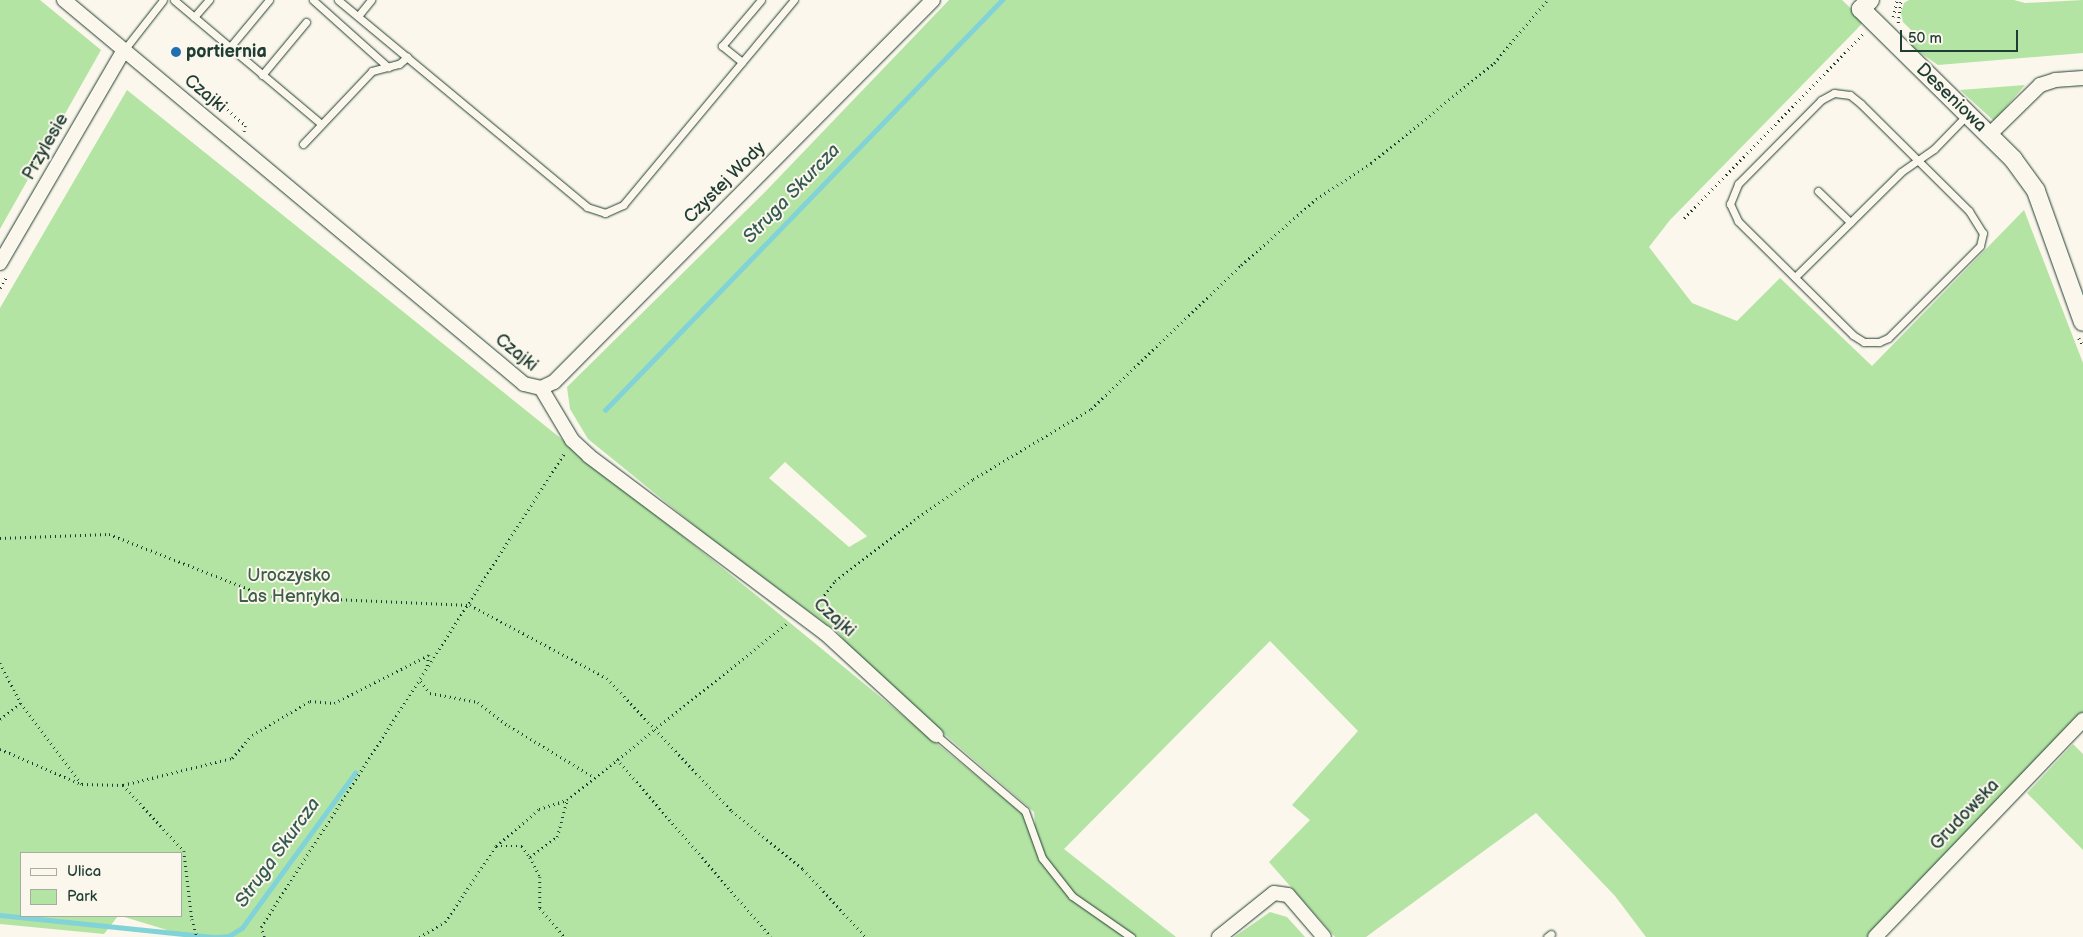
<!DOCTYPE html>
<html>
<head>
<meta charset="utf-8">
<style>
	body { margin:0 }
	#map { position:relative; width:2083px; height:937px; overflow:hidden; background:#fbf7ec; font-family:"Balsamiq Sans",sans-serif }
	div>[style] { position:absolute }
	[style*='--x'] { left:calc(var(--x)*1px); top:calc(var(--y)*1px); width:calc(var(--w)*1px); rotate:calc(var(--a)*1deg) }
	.green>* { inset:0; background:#b4e4a3 }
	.stream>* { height:4.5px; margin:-2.25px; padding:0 2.25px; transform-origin:2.25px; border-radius:2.25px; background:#81d3d7 }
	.path>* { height:2.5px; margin-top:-1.25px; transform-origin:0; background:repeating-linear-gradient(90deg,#1f3d34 0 1px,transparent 0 5px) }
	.roads { filter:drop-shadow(0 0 1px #1f3d34) drop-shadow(0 0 1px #1f3d34) }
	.service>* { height:7px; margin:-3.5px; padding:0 3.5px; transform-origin:3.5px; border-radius:3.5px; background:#fbf7ec }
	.minor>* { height:14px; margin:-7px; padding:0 7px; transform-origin:7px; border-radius:7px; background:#fbf7ec }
	.tertiary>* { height:18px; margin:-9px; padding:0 9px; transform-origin:9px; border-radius:9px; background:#fbf7ec }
	.dots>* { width:14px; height:14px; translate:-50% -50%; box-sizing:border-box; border:2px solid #fbf7ec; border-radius:50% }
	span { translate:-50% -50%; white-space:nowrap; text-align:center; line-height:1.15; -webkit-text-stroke:4px #fbf7ec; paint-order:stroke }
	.poi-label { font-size:18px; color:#1f3d34; font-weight:700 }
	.left { translate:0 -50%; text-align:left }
	.street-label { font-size:18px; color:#1f3d34 }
	.park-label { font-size:18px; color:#3d5e4a }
	.water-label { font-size:19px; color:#335b55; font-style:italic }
	.legend { position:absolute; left:20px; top:852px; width:162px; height:65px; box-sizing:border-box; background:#fbf7ec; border:1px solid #a3ada2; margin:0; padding:6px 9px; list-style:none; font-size:15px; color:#1f3d34 }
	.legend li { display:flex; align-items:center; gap:10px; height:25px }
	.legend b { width:25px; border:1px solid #a3ada2 }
	.scale { position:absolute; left:1900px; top:30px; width:118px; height:22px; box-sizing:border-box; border:2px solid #1f3d34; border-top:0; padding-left:6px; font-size:15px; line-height:18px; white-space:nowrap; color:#1f3d34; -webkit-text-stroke:4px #fbf7ec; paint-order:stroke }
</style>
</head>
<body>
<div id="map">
	<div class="green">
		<div style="clip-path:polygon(0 0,40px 0,101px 50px,0 229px)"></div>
		<div style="clip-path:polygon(evenodd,949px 0,1842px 0,1864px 21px,1857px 29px,1670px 220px,1649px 247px,1692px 303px,1737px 321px,1780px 278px,1872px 366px,2024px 210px,2083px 363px,2083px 713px,1868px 937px,1646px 937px,1615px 896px,1536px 813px,1366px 937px,1335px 937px,1269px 862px,1310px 820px,1292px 805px,1358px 731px,1270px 641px,1064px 849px,1176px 937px,190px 937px,121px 916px,181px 916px,181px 853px,21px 853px,21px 916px,118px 916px,104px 934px,0 924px,0 308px,127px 90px,761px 599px,1035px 824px,1034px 812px,866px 666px,838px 633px,705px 534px,588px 439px,570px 409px,567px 387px,765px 192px,949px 0,785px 462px,867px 536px,866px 537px,849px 547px,769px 478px,785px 462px)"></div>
		<div style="clip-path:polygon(1909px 0,2014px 0,2025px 3px,2083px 0,2083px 53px,1938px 65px,1909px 45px,1919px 38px,1903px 22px,1901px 13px,1904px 3px)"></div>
		<div style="clip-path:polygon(2025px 85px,1994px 121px,1960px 90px)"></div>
		<div style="clip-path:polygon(2073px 744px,2083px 754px,2083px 850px,2027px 793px)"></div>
		<div style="clip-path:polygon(1270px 912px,1287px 917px,1305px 937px,1234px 937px)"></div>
	</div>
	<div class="stream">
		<div style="--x:605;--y:410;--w:571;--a:-45.92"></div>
		<div style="--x:0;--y:915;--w:214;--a:5.9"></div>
		<div style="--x:216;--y:937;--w:13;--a:-4"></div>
		<div style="--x:229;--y:936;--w:15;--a:-32"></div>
		<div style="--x:242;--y:928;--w:192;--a:-53.9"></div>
	</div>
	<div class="path">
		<div style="--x:1893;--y:17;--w:17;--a:-77"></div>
		<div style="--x:1898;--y:23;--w:23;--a:-83"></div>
		<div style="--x:215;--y:109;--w:8;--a:-50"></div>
		<div style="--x:220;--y:103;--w:35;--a:41"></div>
		<div style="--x:246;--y:126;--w:6;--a:108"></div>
		<div style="--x:1684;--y:218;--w:257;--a:-45.8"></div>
		<div style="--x:0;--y:288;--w:14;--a:-60"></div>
		<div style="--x:2079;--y:338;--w:9;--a:63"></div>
		<div style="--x:0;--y:538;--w:109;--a:-2.1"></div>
		<div style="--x:109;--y:534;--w:169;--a:21.5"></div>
		<div style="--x:266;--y:596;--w:204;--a:2.5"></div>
		<div style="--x:470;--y:605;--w:155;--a:28.1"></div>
		<div style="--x:607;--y:678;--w:183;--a:46.8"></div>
		<div style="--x:732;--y:811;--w:92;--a:39.2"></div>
		<div style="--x:803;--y:869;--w:93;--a:47.2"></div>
		<div style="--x:815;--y:607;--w:33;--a:-52"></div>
		<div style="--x:835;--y:581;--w:100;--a:-37.7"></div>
		<div style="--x:914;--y:520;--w:72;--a:-34.8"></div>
		<div style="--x:973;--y:479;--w:137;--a:-30.7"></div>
		<div style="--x:1091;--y:409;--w:208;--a:-43.8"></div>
		<div style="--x:1241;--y:265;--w:100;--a:-41.3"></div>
		<div style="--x:1316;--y:199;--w:66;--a:-33.2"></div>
		<div style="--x:1371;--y:163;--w:159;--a:-39.1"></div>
		<div style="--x:1494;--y:63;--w:82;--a:-49.9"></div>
		<div style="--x:0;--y:663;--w:45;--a:62.3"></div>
		<div style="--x:21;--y:703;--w:101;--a:53"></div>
		<div style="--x:82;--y:784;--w:41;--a:1.4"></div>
		<div style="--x:123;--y:785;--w:90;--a:47.3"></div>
		<div style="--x:184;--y:851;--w:68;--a:83.3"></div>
		<div style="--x:192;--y:919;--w:19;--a:74"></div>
		<div style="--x:421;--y:681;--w:15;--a:53"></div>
		<div style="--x:430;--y:693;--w:49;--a:10.6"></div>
		<div style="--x:478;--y:702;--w:39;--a:38"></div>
		<div style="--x:509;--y:726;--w:99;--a:31"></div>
		<div style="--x:0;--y:719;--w:26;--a:-37"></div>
		<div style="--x:0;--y:749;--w:88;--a:23.4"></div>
		<div style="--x:617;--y:759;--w:235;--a:49.1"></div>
		<div style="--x:123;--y:785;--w:112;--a:-13.9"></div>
		<div style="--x:232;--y:758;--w:30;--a:-49"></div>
		<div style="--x:252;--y:735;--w:67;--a:-30.4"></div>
		<div style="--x:310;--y:701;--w:24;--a:5"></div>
		<div style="--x:334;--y:703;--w:106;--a:-26.8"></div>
		<div style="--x:429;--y:655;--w:15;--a:98"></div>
		<div style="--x:496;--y:846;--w:57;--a:-40.7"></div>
		<div style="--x:539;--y:809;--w:29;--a:-18"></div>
		<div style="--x:530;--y:857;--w:22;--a:63"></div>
		<div style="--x:540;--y:877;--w:31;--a:90"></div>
		<div style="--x:540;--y:908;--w:38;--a:50"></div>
		<div style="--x:264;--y:937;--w:10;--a:-107"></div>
		<div style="--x:261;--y:927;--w:564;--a:-57.38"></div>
		<div style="--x:419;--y:937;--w:30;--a:-30"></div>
		<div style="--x:445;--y:922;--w:92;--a:-56.1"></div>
		<div style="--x:496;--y:846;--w:26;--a:0"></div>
		<div style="--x:522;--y:846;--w:14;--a:54"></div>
		<div style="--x:530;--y:857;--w:34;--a:-37"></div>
		<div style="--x:557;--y:837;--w:38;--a:-75"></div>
		<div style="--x:567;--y:800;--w:284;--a:-38.8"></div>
	</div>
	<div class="roads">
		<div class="service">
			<div style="--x:174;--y:0;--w:192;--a:40.1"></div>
			<div style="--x:313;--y:0;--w:101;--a:41.8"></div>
			<div style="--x:338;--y:0;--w:324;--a:39.7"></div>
			<div style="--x:587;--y:207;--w:19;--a:18"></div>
			<div style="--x:605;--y:213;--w:20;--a:-24"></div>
			<div style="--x:623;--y:205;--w:267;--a:-50.2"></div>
			<div style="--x:358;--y:16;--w:21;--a:-51"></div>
			<div style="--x:194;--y:17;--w:23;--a:-49"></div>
			<div style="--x:230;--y:47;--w:61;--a:-50.3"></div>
			<div style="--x:124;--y:50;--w:63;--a:-52"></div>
			<div style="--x:742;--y:62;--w:26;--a:-141"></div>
			<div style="--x:722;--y:46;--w:60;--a:-49.7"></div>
			<div style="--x:262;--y:75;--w:69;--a:-50.3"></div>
			<div style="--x:1834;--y:93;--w:16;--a:7"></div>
			<div style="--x:1850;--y:95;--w:14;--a:39"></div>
			<div style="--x:1861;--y:104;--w:152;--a:44.7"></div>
			<div style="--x:1969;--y:211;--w:26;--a:58"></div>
			<div style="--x:1983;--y:233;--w:13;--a:103"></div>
			<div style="--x:1980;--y:246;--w:130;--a:135"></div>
			<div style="--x:1888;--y:338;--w:10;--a:156"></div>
			<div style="--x:1879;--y:342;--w:15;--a:180"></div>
			<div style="--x:1864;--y:342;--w:13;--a:-148"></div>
			<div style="--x:1853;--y:335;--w:162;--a:-135.3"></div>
			<div style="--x:1738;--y:221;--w:19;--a:-115"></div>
			<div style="--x:1730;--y:204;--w:22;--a:-68"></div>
			<div style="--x:1738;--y:184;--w:118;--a:-45.3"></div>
			<div style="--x:1821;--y:100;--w:15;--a:-28"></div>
			<div style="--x:303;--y:144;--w:100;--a:-46.6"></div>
			<div style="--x:372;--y:71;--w:28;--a:-15"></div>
			<div style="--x:399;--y:64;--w:11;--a:-41"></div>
			<div style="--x:1818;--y:191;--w:45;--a:44.1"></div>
			<div style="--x:1795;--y:277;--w:149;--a:-44.7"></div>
			<div style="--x:1901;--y:172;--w:40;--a:-34.9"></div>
			<div style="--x:1934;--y:149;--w:47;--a:-45.9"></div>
			<div style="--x:936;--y:735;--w:117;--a:40.5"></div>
			<div style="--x:1025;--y:811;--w:50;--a:70.1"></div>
			<div style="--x:1042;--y:858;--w:48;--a:51.7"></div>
			<div style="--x:1072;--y:896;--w:72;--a:34.8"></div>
			<div style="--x:1547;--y:937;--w:5;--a:-37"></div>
		</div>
		<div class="minor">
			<div style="--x:64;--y:0;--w:599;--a:39.85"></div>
			<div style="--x:524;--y:384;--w:17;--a:13"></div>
			<div style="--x:541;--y:388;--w:14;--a:-25"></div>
			<div style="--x:554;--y:382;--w:538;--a:-45.23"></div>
			<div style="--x:1988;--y:136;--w:73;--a:-44.4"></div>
			<div style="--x:2040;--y:85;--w:16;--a:-18"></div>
			<div style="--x:2055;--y:80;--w:28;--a:-4"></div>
			<div style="--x:0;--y:263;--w:246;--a:-59.8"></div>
			<div style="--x:541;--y:388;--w:61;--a:59.2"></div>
			<div style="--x:572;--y:440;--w:23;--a:43"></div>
			<div style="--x:589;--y:456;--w:295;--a:36.9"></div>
			<div style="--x:825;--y:633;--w:151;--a:42.6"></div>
			<div style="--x:1219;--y:937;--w:70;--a:-38.7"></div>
			<div style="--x:1274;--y:893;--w:14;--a:8"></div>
			<div style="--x:1288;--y:895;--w:55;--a:49.4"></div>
			<div style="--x:1875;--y:937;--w:301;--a:-46.2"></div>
		</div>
		<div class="tertiary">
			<div style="--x:1870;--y:0;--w:13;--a:135"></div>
			<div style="--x:1861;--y:9;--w:214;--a:44.6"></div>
			<div style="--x:2013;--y:159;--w:39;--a:54"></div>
			<div style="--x:2036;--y:191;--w:139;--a:70.3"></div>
		</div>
	</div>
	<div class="dots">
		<div style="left:176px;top:52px;background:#1f6fb2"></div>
	</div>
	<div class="poi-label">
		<span class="left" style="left:186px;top:52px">portiernia</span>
	</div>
	<div class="street-label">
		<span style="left:205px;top:94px;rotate:40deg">Czajki</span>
		<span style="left:1951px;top:98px;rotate:44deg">Deseniowa</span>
		<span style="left:46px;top:147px;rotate:-60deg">Przylesie</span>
		<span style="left:725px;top:183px;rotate:-45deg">Czystej Wody</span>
		<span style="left:516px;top:353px;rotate:39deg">Czajki</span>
		<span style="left:834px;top:618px;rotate:41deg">Czajki</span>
		<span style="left:1965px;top:815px;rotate:-46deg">Grudowska</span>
	</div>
	<div class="park-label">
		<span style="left:289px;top:587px">Uroczysko<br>Las Henryka</span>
	</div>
	<div class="water-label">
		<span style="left:792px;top:194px;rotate:-46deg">Struga Skurcza</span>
		<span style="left:278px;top:853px;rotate:-54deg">Struga Skurcza</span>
	</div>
	<ul class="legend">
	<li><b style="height:6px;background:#fbf7ec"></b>Ulica</li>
	<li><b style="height:14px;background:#b4e4a3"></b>Park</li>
	</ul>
	<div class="scale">50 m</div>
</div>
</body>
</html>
